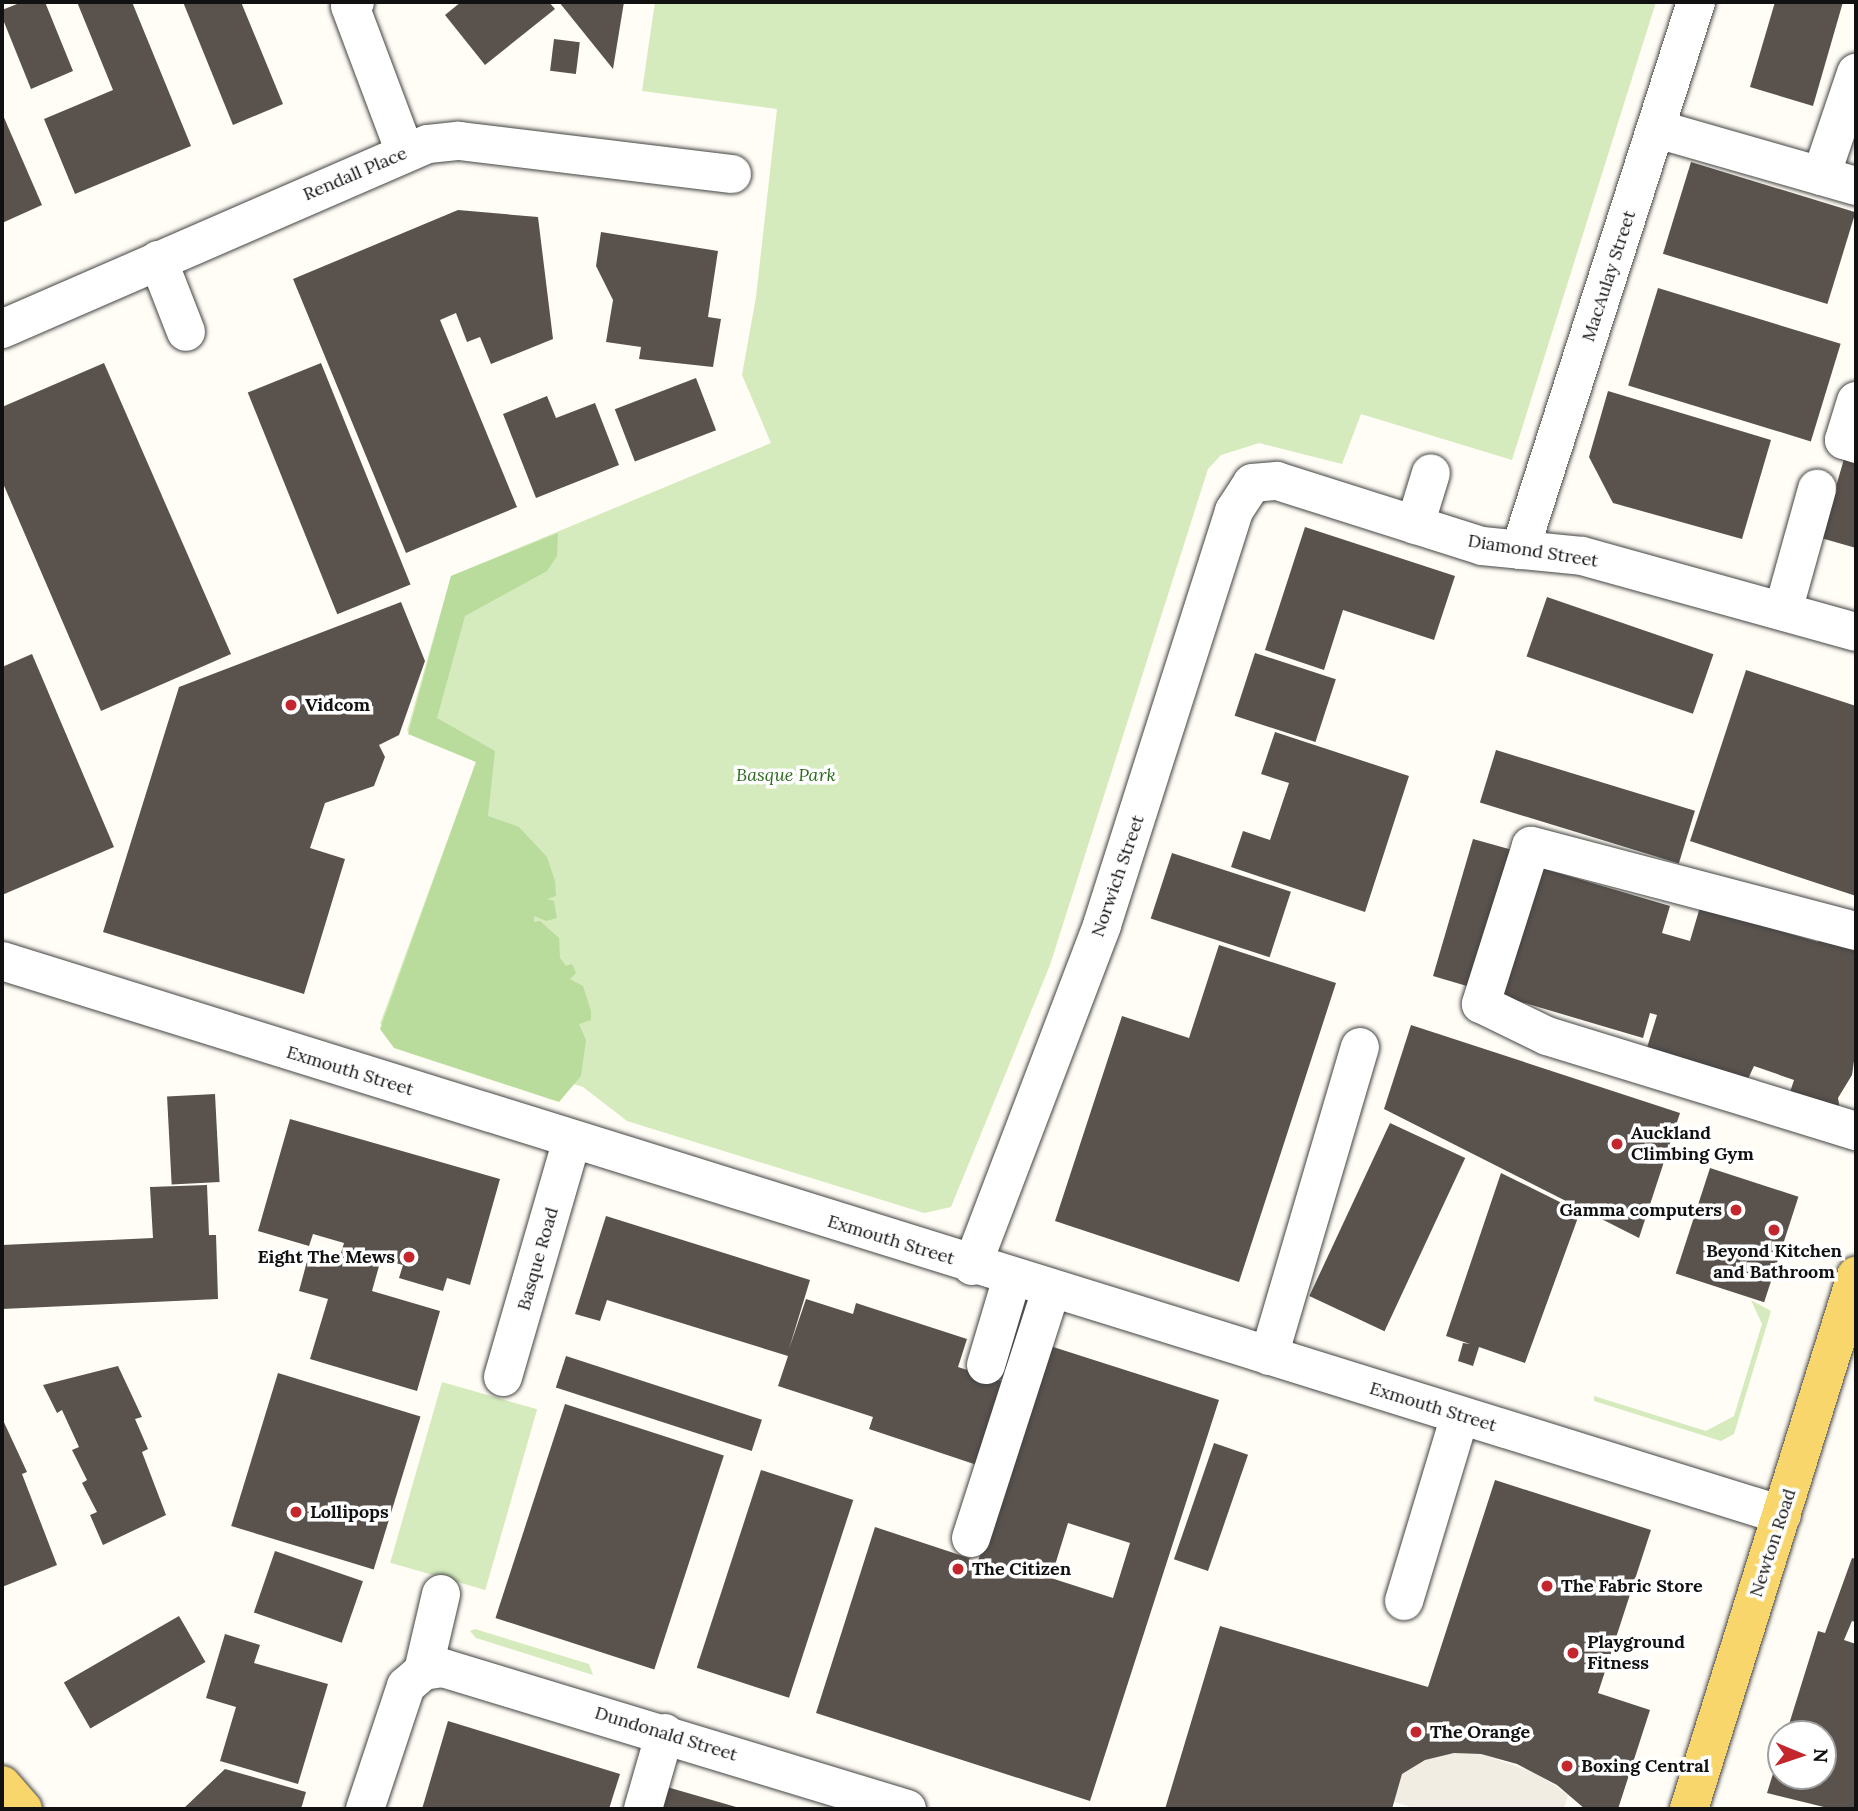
<!DOCTYPE html>
<html>
<head>
<meta charset="utf-8">
<style>
	body { margin:0 }
	#map { position:relative; width:1858px; height:1811px; overflow:hidden; background:#fffdf5; font-family:Lora,serif }
	div>[style] { position:absolute }
	[style*='--x'] { left:calc(var(--x)*1px); top:calc(var(--y)*1px); width:calc(var(--w)*1px); rotate:calc(var(--a)*1deg) }
	.green>* { inset:0; background:#d5ebbd; transform-origin:0 0 }
	.forest>* { inset:0; background:#b9dc9c }
	.plaza>* { inset:0; background:#f1ede2 }
	.building>* { inset:0; background:#5a524d; transform-origin:0 0 }
	.roads { filter:drop-shadow(0 0 2px #444) drop-shadow(0 0 2px #444) }
	.minor>* { height:38px; margin:-19px; padding:0 19px; transform-origin:19px; border-radius:19px; background:#fff }
	.major>* { height:38px; margin:-19px; padding:0 19px; transform-origin:19px; border-radius:19px; background:#f9d66b }
	.dots>* { width:19px; height:19px; translate:-50% -50%; box-sizing:border-box; border:4px solid #fff; border-radius:50% }
	span { translate:-50% -50%; white-space:nowrap; text-align:center; line-height:1.15; -webkit-text-stroke:7px #fff; paint-order:stroke }
	.street-label { font-size:18px; color:#111 }
	.poi-label { font-size:18px; color:#111; font-weight:700 }
	.left { translate:0 -50%; text-align:left }
	.right { translate:-100% -50%; text-align:right }
	.park-label { font-size:18px; color:#2f6b1f; font-style:italic }
	.frame { position:absolute; inset:0; border:4px solid #111; pointer-events:none }
	.north { position:absolute; left:1767px; top:1720px; width:70px; height:70px; box-sizing:border-box; background:#fff; border:2px solid #a0a0a0; border-radius:50%; rotate:92deg; font-size:19px; font-weight:700; line-height:28px; text-align:center; color:#111 }
	.north::after { content:''; display:block; margin:auto; width:24px; height:32px; background:#c4262e; clip-path:polygon(50% 0,100% 100%,50% 72%,0 100%) }
</style>
</head>
<body>
<div id="map">
	<div class="green">
		<div style="clip-path:polygon(655px 2px,1656px 2px,1512px 460px,1361px 414px,1342px 464px,1259px 443px,1221px 455px,1208px 469px,1050px 965px,951px 1207px,924px 1213px,627px 1121px,583px 1087px,380px 1024px,476px 762px,407px 731px,451px 576px,771px 443px,742px 375px,756px 297px,777px 109px,642px 91px)"></div>
		<div style="clip-path:polygon(1751px 1300px,1771px 1311px,1734px 1434px,1721px 1441px,1594px 1401px,1594px 1396px,1706px 1431px,1734px 1416px,1762px 1324px)"></div>
		<div style="left:442px;top:1382px;width:99px;height:188px;rotate:16deg"></div>
		<div style="clip-path:polygon(475px 1629px,589px 1664px,593px 1675px,476px 1638px,470px 1631px)"></div>
	</div>
	<div class="forest">
		<div style="clip-path:polygon(558px 533px,557px 556px,547px 571px,465px 616px,437px 718px,495px 751px,488px 816px,519px 827px,547px 857px,555px 881px,556px 896px,547px 899px,554px 901px,557px 918px,546px 921px,534px 916px,534px 922px,540px 921px,559px 938px,560px 958px,566px 966px,572px 964px,576px 973px,570px 979px,583px 986px,591px 1011px,591px 1020px,579px 1024px,586px 1040px,581px 1076px,559px 1102px,394px 1048px,380px 1029px,476px 762px,408px 734px,451px 576px)"></div>
	</div>
	<div class="plaza">
		<div style="clip-path:polygon(1454px 1753px,1481px 1754px,1538px 1774px,1568px 1795px,1564px 1809px,1417px 1809px,1394px 1802px,1402px 1774px,1425px 1760px)"></div>
	</div>
	<div class="building">
		<div style="clip-path:polygon(22px 2px,45px 2px,73px 71px,31px 89px,2px 17px,2px 10px)"></div>
		<div style="clip-path:polygon(77px 2px,132px 2px,191px 146px,75px 194px,44px 119px,113px 90px)"></div>
		<div style="clip-path:polygon(183px 2px,241px 2px,283px 104px,233px 125px)"></div>
		<div style="clip-path:polygon(461px 2px,549px 2px,555px 9px,485px 65px,445px 15px)"></div>
		<div style="clip-path:polygon(559px 2px,624px 2px,613px 69px)"></div>
		<div style="clip-path:polygon(1775px 2px,1843px 2px,1813px 106px,1750px 87px)"></div>
		<div style="left:554px;top:39px;width:26px;height:32px;rotate:7deg"></div>
		<div style="clip-path:polygon(2px 113px,42px 205px,2px 223px)"></div>
		<div style="left:1691px;top:162px;width:172px;height:96px;rotate:17deg"></div>
		<div style="clip-path:polygon(458px 210px,538px 217px,553px 339px,491px 364px,480px 337px,467px 342px,456px 313px,440px 320px,517px 507px,406px 553px,293px 279px)"></div>
		<div style="clip-path:polygon(601px 232px,718px 251px,708px 317px,721px 319px,713px 367px,639px 359px,641px 347px,606px 342px,613px 300px,596px 266px)"></div>
		<div style="left:1658px;top:288px;width:191px;height:102px;rotate:17deg"></div>
		<div style="clip-path:polygon(104px 363px,231px 654px,101px 711px,2px 481px,2px 407px)"></div>
		<div style="left:321px;top:363px;width:239px;height:79px;rotate:68deg"></div>
		<div style="left:696px;top:378px;width:56px;height:87px;rotate:69deg"></div>
		<div style="clip-path:polygon(1608px 391px,1771px 440px,1742px 539px,1613px 503px,1589px 457px)"></div>
		<div style="clip-path:polygon(547px 396px,556px 418px,595px 403px,619px 465px,536px 498px,503px 414px)"></div>
		<div style="clip-path:polygon(1844px 459px,1856px 463px,1856px 548px,1821px 538px)"></div>
		<div style="clip-path:polygon(1305px 527px,1455px 576px,1434px 640px,1343px 610px,1324px 670px,1265px 650px)"></div>
		<div style="left:1547px;top:597px;width:176px;height:63px;rotate:19deg"></div>
		<div style="clip-path:polygon(401px 602px,425px 661px,399px 735px,379px 745px,385px 757px,374px 786px,325px 803px,310px 848px,345px 859px,304px 994px,103px 932px,179px 687px)"></div>
		<div style="left:1255px;top:653px;width:85px;height:66px;rotate:18deg"></div>
		<div style="clip-path:polygon(32px 654px,114px 847px,2px 895px,2px 667px)"></div>
		<div style="clip-path:polygon(1746px 670px,1856px 706px,1856px 896px,1690px 841px)"></div>
		<div style="clip-path:polygon(1275px 732px,1409px 776px,1365px 912px,1231px 867px,1243px 831px,1270px 840px,1289px 783px,1261px 774px)"></div>
		<div style="left:1496px;top:750px;width:208px;height:55px;rotate:17deg"></div>
		<div style="clip-path:polygon(1473px 839px,1541px 858px,1538px 867px,1670px 906px,1662px 933px,1690px 941px,1700px 907px,1818px 942px,1821px 933px,1856px 916px,1856px 1047px,1852px 1075px,1838px 1098px,1840px 1110px,1781px 1120px,1794px 1080px,1754px 1066px,1747px 1081px,1646px 1051px,1657px 1015px,1650px 1013px,1643px 1038px,1433px 976px)"></div>
		<div style="left:1172px;top:853px;width:125px;height:69px;rotate:18deg"></div>
		<div style="clip-path:polygon(1219px 945px,1336px 983px,1239px 1282px,1055px 1221px,1122px 1016px,1189px 1038px)"></div>
		<div style="clip-path:polygon(1411px 1025px,1680px 1113px,1639px 1238px,1384px 1109px)"></div>
		<div style="left:215px;top:1094px;width:88px;height:48px;rotate:87deg"></div>
		<div style="clip-path:polygon(290px 1119px,500px 1179px,470px 1285px,447px 1278px,443px 1291px,399px 1278px,403px 1265px,381px 1259px,372px 1291px,440px 1311px,417px 1391px,310px 1359px,328px 1299px,299px 1291px,309px 1254px,338px 1263px,344px 1243px,313px 1234px,309px 1246px,258px 1231px)"></div>
		<div style="left:1390px;top:1123px;width:83px;height:191px;rotate:25deg"></div>
		<div style="left:1710px;top:1168px;width:93px;height:111px;rotate:18deg"></div>
		<div style="clip-path:polygon(1501px 1173px,1580px 1212px,1525px 1363px,1479px 1347px,1473px 1366px,1458px 1361px,1463px 1343px,1470px 1344px,1446px 1336px)"></div>
		<div style="clip-path:polygon(207px 1185px,209px 1235px,216px 1235px,218px 1299px,2px 1309px,2px 1245px,153px 1238px,150px 1187px)"></div>
		<div style="clip-path:polygon(606px 1216px,810px 1280px,789px 1349px,806px 1299px,853px 1314px,856px 1303px,967px 1339px,958px 1367px,1004px 1382px,977px 1465px,869px 1429px,873px 1417px,778px 1386px,788px 1356px,607px 1300px,600px 1321px,575px 1314px)"></div>
		<div style="clip-path:polygon(evenodd,1047px 1345px,1219px 1400px,1090px 1801px,816px 1713px,875px 1527px,978px 1561px,1047px 1345px,1068px 1523px,1130px 1543px,1113px 1598px,1051px 1578px,1068px 1523px)"></div>
		<div style="left:566px;top:1356px;width:206px;height:33px;rotate:18deg"></div>
		<div style="clip-path:polygon(118px 1366px,142px 1417px,135px 1419px,148px 1449px,142px 1452px,166px 1515px,103px 1545px,90px 1515px,97px 1512px,82px 1483px,87px 1480px,72px 1450px,79px 1447px,62px 1410px,57px 1413px,43px 1385px)"></div>
		<div style="left:278px;top:1373px;width:149px;height:160px;rotate:17deg"></div>
		<div style="left:565px;top:1404px;width:167px;height:225px;rotate:18deg"></div>
		<div style="clip-path:polygon(2px 1418px,27px 1472px,22px 1474px,57px 1565px,2px 1587px)"></div>
		<div style="left:1214px;top:1443px;width:36px;height:123px;rotate:19deg"></div>
		<div style="left:761px;top:1470px;width:97px;height:208px;rotate:18deg"></div>
		<div style="clip-path:polygon(1495px 1480px,1651px 1530px,1598px 1693px,1650px 1710px,1618px 1809px,1585px 1809px,1557px 1785px,1517px 1764px,1481px 1754px,1454px 1753px,1425px 1760px,1402px 1774px,1392px 1809px,1165px 1809px,1220px 1626px,1428px 1687px)"></div>
		<div style="left:275px;top:1551px;width:93px;height:65px;rotate:19deg"></div>
		<div style="clip-path:polygon(1852px 1558px,1856px 1559px,1856px 1622px,1852px 1621px,1844px 1640px,1856px 1644px,1856px 1809px,1832px 1809px,1767px 1793px,1780px 1751px,1781px 1776px,1823px 1776px,1823px 1734px,1786px 1734px,1818px 1631px,1825px 1633px)"></div>
		<div style="left:179px;top:1616px;width:53px;height:133px;rotate:60deg"></div>
		<div style="clip-path:polygon(225px 1634px,260px 1645px,254px 1663px,328px 1684px,298px 1784px,220px 1761px,236px 1707px,206px 1698px)"></div>
		<div style="clip-path:polygon(448px 1721px,620px 1774px,609px 1809px,422px 1809px)"></div>
		<div style="clip-path:polygon(225px 1769px,306px 1792px,301px 1809px,183px 1809px)"></div>
		<div style="clip-path:polygon(667px 1787px,743px 1809px,660px 1809px)"></div>
	</div>
	<div class="roads">
		<div class="minor">
			<div style="--x:355;--y:2;--w:6;--a:141"></div>
			<div style="--x:350;--y:6;--w:156;--a:69.4"></div>
			<div style="--x:1657;--y:129;--w:207;--a:16"></div>
			<div style="--x:1821;--y:176;--w:109;--a:-71.2"></div>
			<div style="--x:158;--y:260;--w:77;--a:68.7"></div>
			<div style="--x:2;--y:329;--w:464;--a:-23.5"></div>
			<div style="--x:428;--y:144;--w:31;--a:-6"></div>
			<div style="--x:459;--y:141;--w:275;--a:6.9"></div>
			<div style="--x:1856;--y:401;--w:41;--a:107.1"></div>
			<div style="--x:1844;--y:440;--w:13;--a:18"></div>
			<div style="--x:1415;--y:525;--w:54;--a:-72.9"></div>
			<div style="--x:1520;--y:550;--w:576;--a:-72.19"></div>
			<div style="--x:1783;--y:611;--w:127;--a:-74.4"></div>
			<div style="--x:1856;--y:931;--w:336;--a:-165.3"></div>
			<div style="--x:1531;--y:846;--w:166;--a:107.6"></div>
			<div style="--x:1481;--y:1004;--w:73;--a:25.9"></div>
			<div style="--x:1547;--y:1036;--w:323;--a:17.1"></div>
			<div style="--x:2;--y:961;--w:1864;--a:17.29"></div>
			<div style="--x:972;--y:1266;--w:365;--a:-69.1"></div>
			<div style="--x:1102;--y:925;--w:435;--a:-72.3"></div>
			<div style="--x:1234;--y:511;--w:33;--a:-57"></div>
			<div style="--x:1252;--y:483;--w:25;--a:-5"></div>
			<div style="--x:1277;--y:481;--w:215;--a:17.6"></div>
			<div style="--x:1482;--y:546;--w:100;--a:5.7"></div>
			<div style="--x:1582;--y:556;--w:284;--a:15.5"></div>
			<div style="--x:1269;--y:1356;--w:322;--a:-73.6"></div>
			<div style="--x:986;--y:1365;--w:91;--a:-73.4"></div>
			<div style="--x:503;--y:1377;--w:247;--a:-73.8"></div>
			<div style="--x:971;--y:1538;--w:261;--a:-72.1"></div>
			<div style="--x:1404;--y:1601;--w:193;--a:-73.2"></div>
			<div style="--x:423;--y:1671;--w:79;--a:-76.8"></div>
			<div style="--x:365;--y:1809;--w:130;--a:-71.6"></div>
			<div style="--x:406;--y:1686;--w:23;--a:-41"></div>
			<div style="--x:423;--y:1671;--w:20;--a:-9"></div>
			<div style="--x:443;--y:1668;--w:485;--a:16.9"></div>
			<div style="--x:643;--y:1809;--w:79;--a:-73.9"></div>
		</div>
		<div class="major">
			<div style="--x:2;--y:1785;--w:32;--a:49"></div>
			<div style="--x:1689;--y:1809;--w:559;--a:-72.6"></div>
		</div>
	</div>
	<div class="dots">
		<div style="left:291px;top:705px;background:#c4262e"></div>
		<div style="left:1617px;top:1144px;background:#c4262e"></div>
		<div style="left:1736px;top:1210px;background:#c4262e"></div>
		<div style="left:1774px;top:1230px;background:#c4262e"></div>
		<div style="left:409px;top:1257px;background:#c4262e"></div>
		<div style="left:296px;top:1512px;background:#c4262e"></div>
		<div style="left:958px;top:1569px;background:#c4262e"></div>
		<div style="left:1547px;top:1586px;background:#c4262e"></div>
		<div style="left:1573px;top:1653px;background:#c4262e"></div>
		<div style="left:1416px;top:1732px;background:#c4262e"></div>
		<div style="left:1567px;top:1766px;background:#c4262e"></div>
	</div>
	<div class="street-label">
		<span style="left:355px;top:174px;rotate:-23deg">Rendall Place</span>
		<span style="left:1609px;top:276px;rotate:-72deg">MacAulay Street</span>
		<span style="left:1533px;top:551px;rotate:9deg">Diamond Street</span>
		<span style="left:1118px;top:876px;rotate:-71deg">Norwich Street</span>
		<span style="left:350px;top:1071px;rotate:17deg">Exmouth Street</span>
		<span style="left:891px;top:1240px;rotate:17deg">Exmouth Street</span>
		<span style="left:538px;top:1259px;rotate:-74deg">Basque Road</span>
		<span style="left:1433px;top:1407px;rotate:17deg">Exmouth Street</span>
		<span style="left:1773px;top:1543px;rotate:-72deg">Newton Road</span>
		<span style="left:666px;top:1734px;rotate:17deg">Dundonald Street</span>
	</div>
	<div class="poi-label">
		<span class="left" style="left:305px;top:705px">Vidcom</span>
		<span class="left" style="left:1631px;top:1144px">Auckland<br>Climbing Gym</span>
		<span class="right" style="left:1722px;top:1210px">Gamma computers</span>
		<span style="left:1774px;top:1262px">Beyond Kitchen<br>and Bathroom</span>
		<span class="right" style="left:395px;top:1257px">Eight The Mews</span>
		<span class="left" style="left:310px;top:1512px">Lollipops</span>
		<span class="left" style="left:972px;top:1569px">The Citizen</span>
		<span class="left" style="left:1561px;top:1586px">The Fabric Store</span>
		<span class="left" style="left:1587px;top:1653px">Playground<br>Fitness</span>
		<span class="left" style="left:1430px;top:1732px">The Orange</span>
		<span class="left" style="left:1581px;top:1766px">Boxing Central</span>
	</div>
	<div class="park-label">
		<span style="left:786px;top:775px">Basque Park</span>
	</div>
	<div class="frame"></div>
	<div class="north">N</div>
</div>
</body>
</html>
